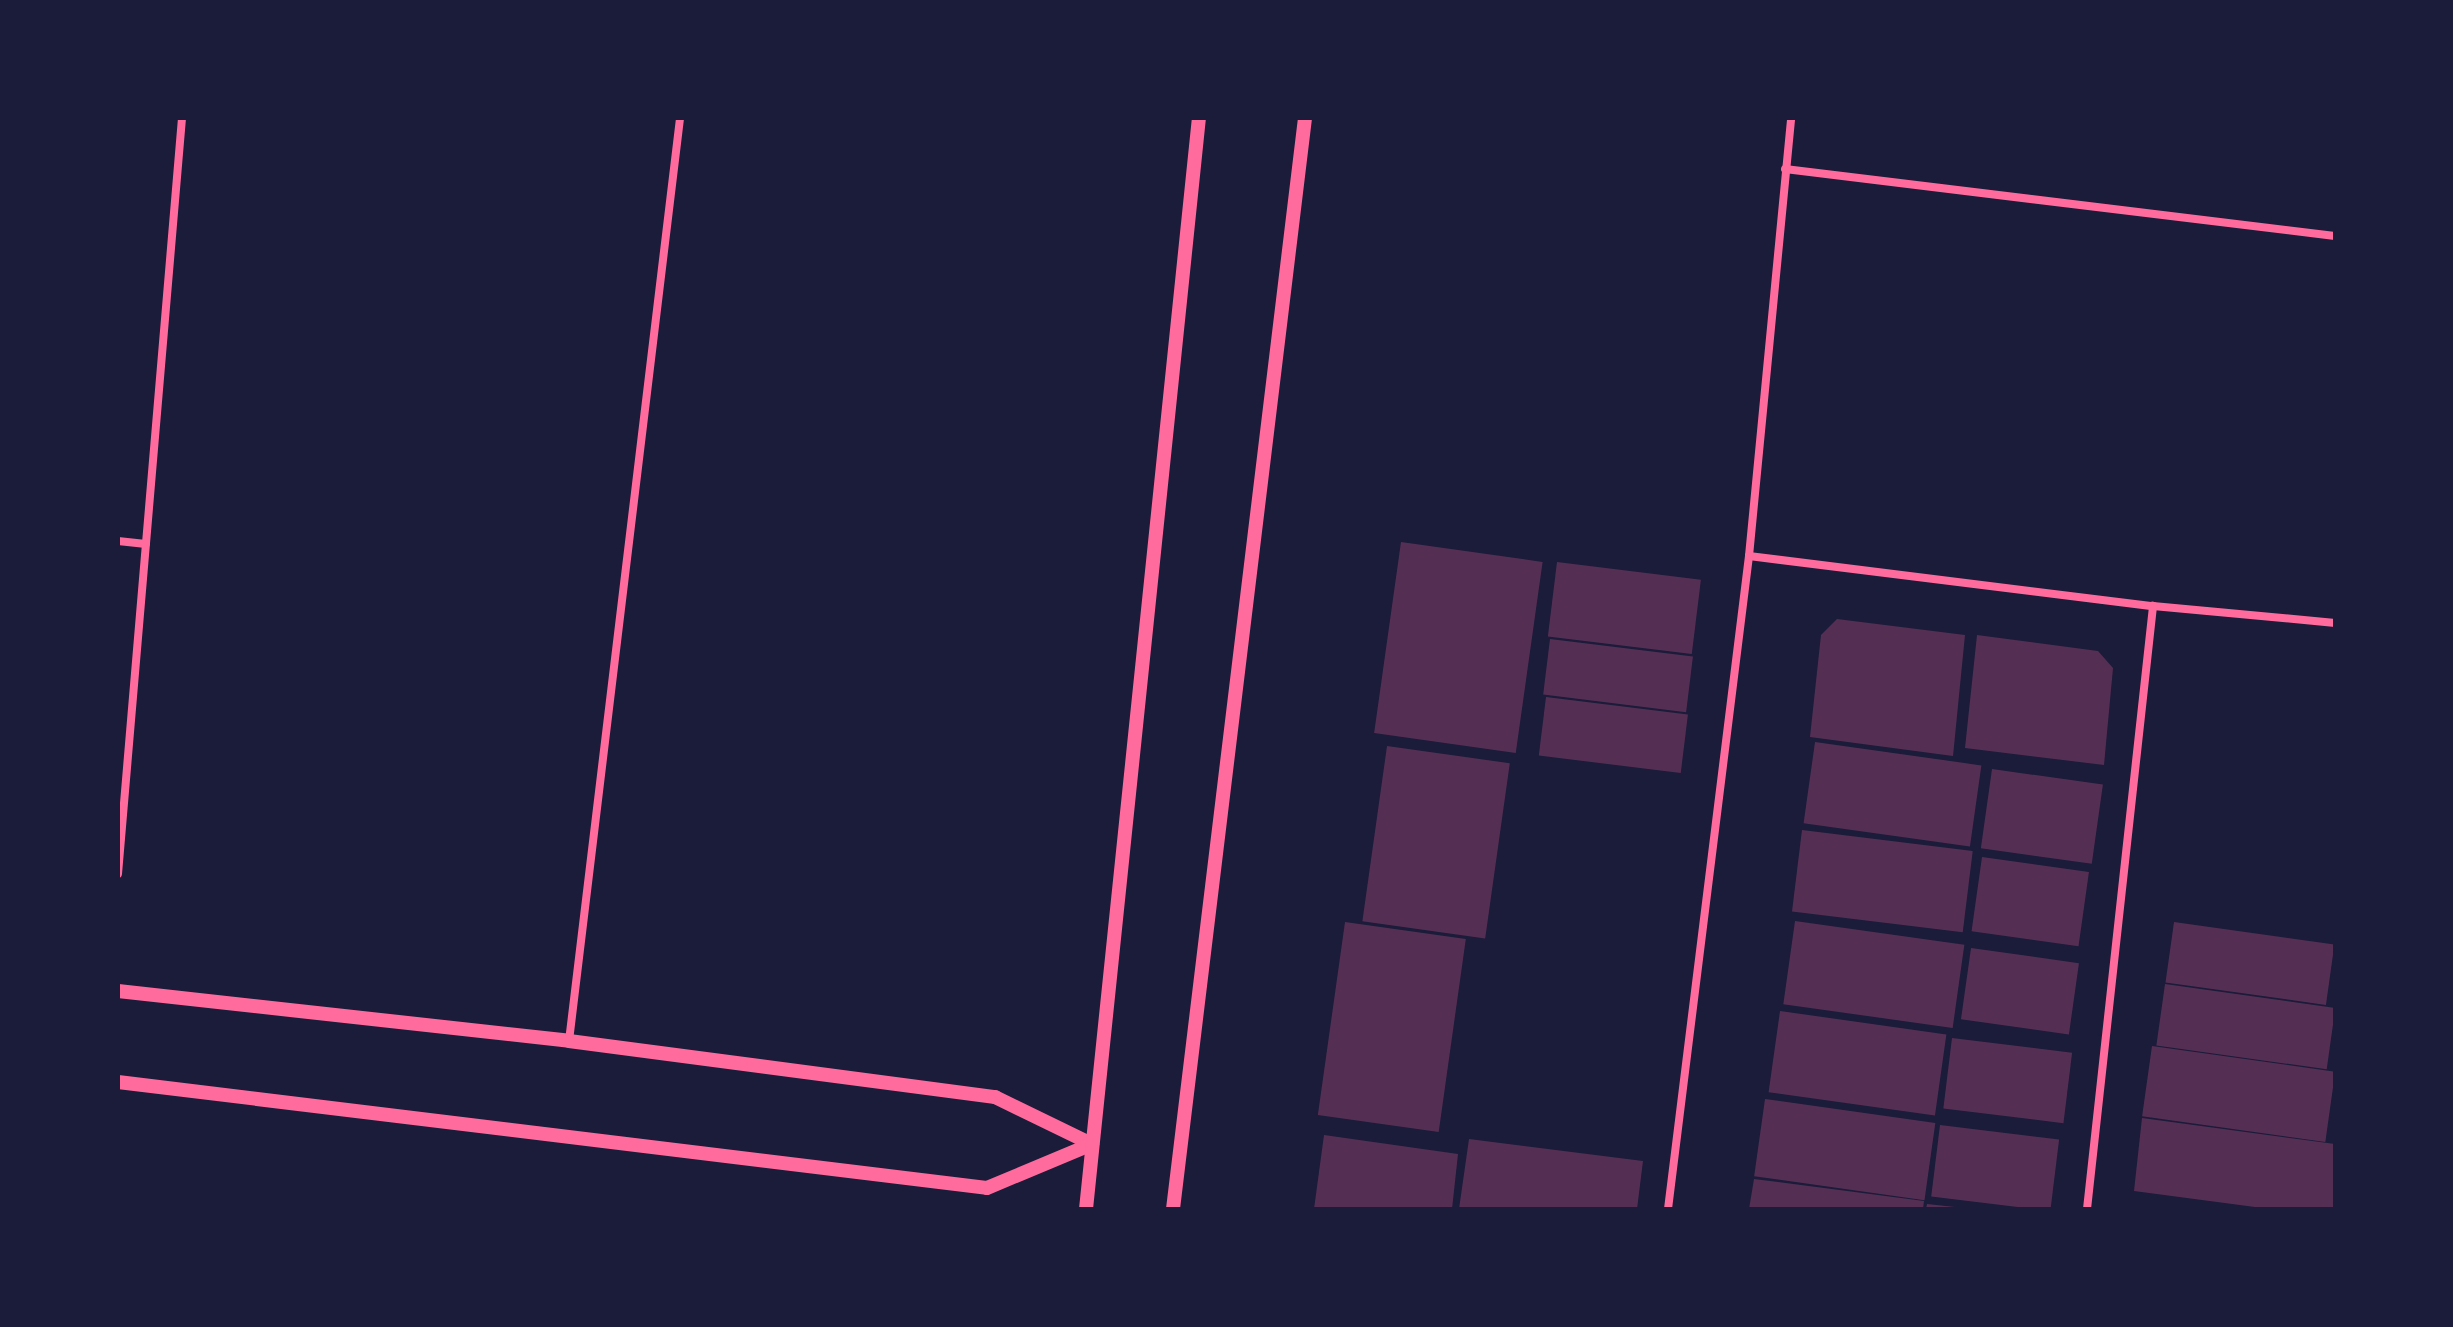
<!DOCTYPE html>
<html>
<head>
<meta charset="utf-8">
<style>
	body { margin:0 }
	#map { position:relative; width:2453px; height:1327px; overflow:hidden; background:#1b1b3a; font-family:"Varela Round",sans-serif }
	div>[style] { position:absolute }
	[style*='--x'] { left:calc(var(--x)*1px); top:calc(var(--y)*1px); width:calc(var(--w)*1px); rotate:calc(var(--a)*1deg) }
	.building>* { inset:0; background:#542f53; transform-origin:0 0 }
	.minor>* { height:8px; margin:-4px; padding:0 4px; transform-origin:4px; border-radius:4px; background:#ff6b9d }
	.tertiary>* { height:14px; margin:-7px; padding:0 7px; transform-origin:7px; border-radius:7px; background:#ff6b9d }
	span { translate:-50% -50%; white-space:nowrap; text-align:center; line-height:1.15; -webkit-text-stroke:6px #1b1b3a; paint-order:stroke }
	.frame { position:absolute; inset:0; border:120px solid #1b1b3a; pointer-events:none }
</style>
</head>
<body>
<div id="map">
	<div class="building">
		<div style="left:1401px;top:542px;width:143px;height:193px;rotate:8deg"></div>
		<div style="left:1557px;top:562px;width:145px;height:75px;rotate:7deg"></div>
		<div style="clip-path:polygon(1837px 619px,1965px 635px,1953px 756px,1810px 737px,1821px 635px)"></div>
		<div style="clip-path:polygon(1977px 635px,2098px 651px,2113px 668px,2104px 765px,1965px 748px)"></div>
		<div style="left:1550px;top:639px;width:144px;height:56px;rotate:7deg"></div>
		<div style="left:1546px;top:697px;width:143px;height:59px;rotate:7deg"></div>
		<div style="left:1815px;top:742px;width:168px;height:82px;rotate:8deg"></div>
		<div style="left:1387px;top:746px;width:124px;height:177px;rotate:8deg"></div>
		<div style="left:1992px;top:769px;width:112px;height:80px;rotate:8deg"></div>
		<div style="left:1802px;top:830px;width:172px;height:82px;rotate:7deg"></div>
		<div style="left:1982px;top:857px;width:108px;height:75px;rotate:8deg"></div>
		<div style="left:1795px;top:921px;width:171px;height:84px;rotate:8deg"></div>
		<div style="left:1345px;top:922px;width:122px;height:195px;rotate:8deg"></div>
		<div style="left:2174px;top:922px;width:162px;height:61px;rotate:8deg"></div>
		<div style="left:1971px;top:948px;width:109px;height:72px;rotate:8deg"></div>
		<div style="left:2165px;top:984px;width:172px;height:62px;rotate:8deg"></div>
		<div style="left:1780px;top:1011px;width:168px;height:82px;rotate:8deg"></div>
		<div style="left:1952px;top:1038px;width:121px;height:71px;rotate:7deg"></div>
		<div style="left:2152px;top:1046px;width:185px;height:71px;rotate:8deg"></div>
		<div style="left:1765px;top:1099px;width:172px;height:78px;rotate:8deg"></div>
		<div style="clip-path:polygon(2142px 1118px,2335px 1144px,2335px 1209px,2270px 1209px,2134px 1191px)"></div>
		<div style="left:1940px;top:1125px;width:120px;height:72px;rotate:7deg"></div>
		<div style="clip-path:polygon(1324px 1135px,1458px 1154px,1452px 1209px,1314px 1209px)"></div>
		<div style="clip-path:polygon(1469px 1139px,1643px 1161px,1637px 1209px,1459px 1209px)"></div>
		<div style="clip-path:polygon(1754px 1179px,1924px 1201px,1923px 1209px,1749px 1209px)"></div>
		<div style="clip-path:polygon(1927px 1204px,1955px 1207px,1955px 1209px,1926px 1209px)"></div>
	</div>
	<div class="minor">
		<div style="--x:1785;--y:169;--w:554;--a:6.95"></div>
		<div style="--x:118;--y:541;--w:28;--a:6"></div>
		<div style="--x:1749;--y:556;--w:407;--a:7.1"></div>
		<div style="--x:2153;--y:606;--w:183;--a:5.3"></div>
		<div style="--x:118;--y:874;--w:759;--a:-85.16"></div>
		<div style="--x:569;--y:1041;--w:930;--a:-83.14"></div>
		<div style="--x:1668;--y:1209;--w:658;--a:-82.93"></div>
		<div style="--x:1749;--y:556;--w:440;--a:-84.5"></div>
		<div style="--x:2087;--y:1209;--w:607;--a:-83.75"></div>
	</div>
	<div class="tertiary">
		<div style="--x:118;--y:991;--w:454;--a:6.3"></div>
		<div style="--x:569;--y:1041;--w:430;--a:7.5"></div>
		<div style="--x:995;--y:1097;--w:108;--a:25.9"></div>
		<div style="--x:118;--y:1082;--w:875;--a:6.95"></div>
		<div style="--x:987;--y:1188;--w:114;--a:-22.7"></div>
		<div style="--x:1086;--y:1209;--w:1097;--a:-84.09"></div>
		<div style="--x:1173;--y:1209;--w:1099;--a:-83.1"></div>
	</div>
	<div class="frame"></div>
</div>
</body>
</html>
